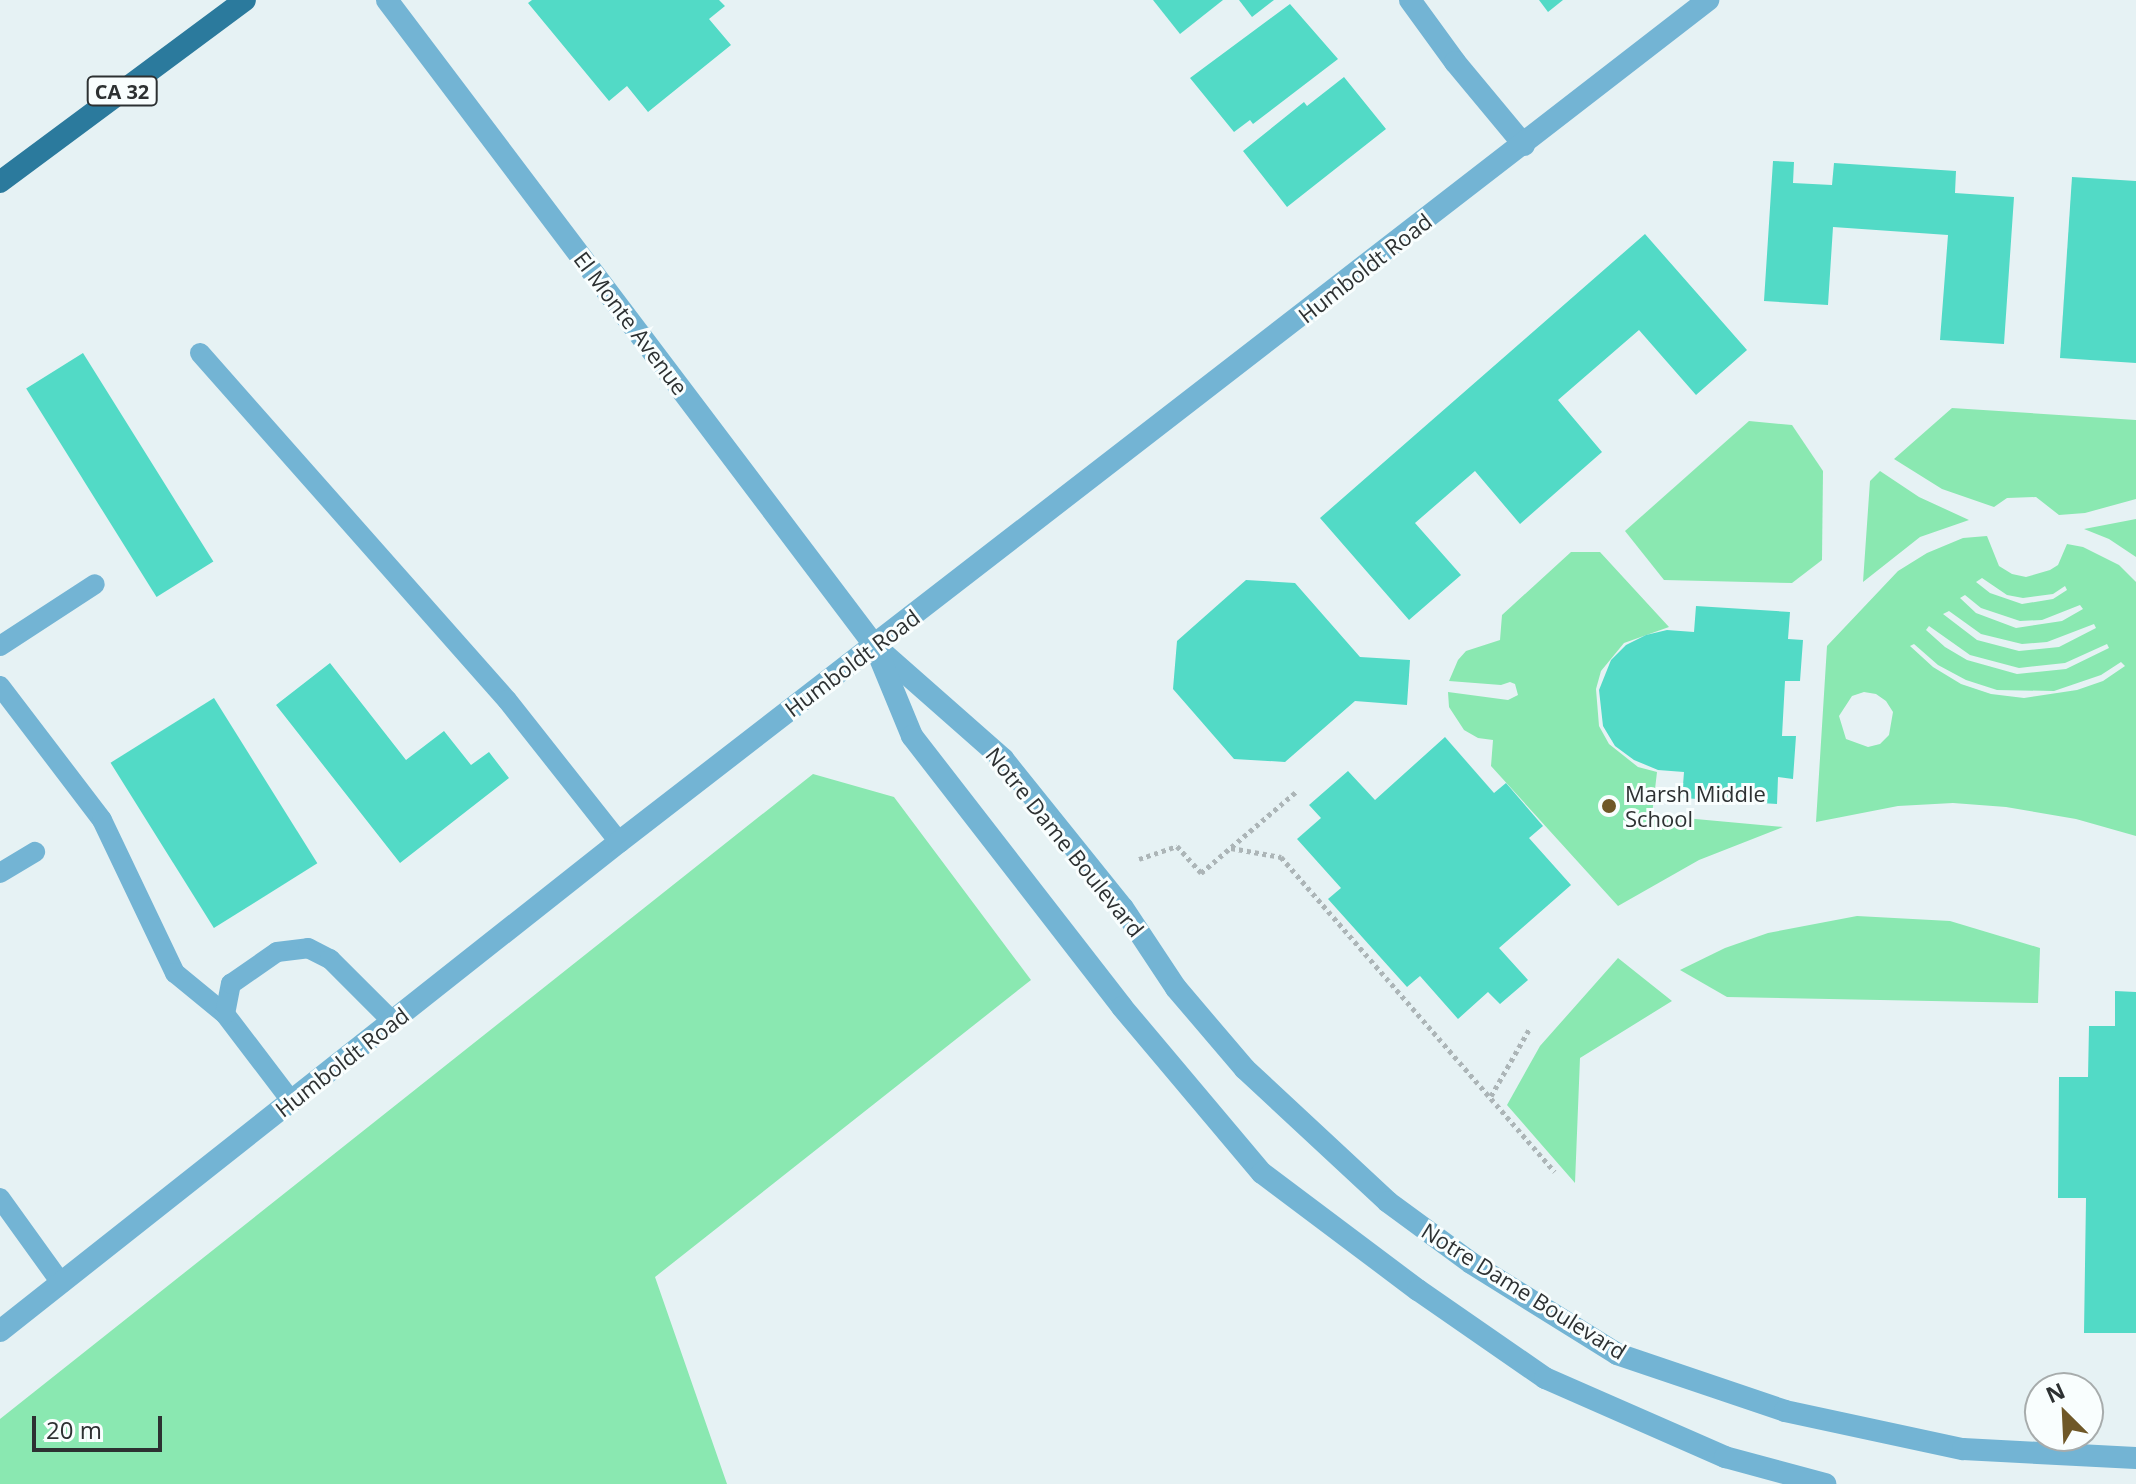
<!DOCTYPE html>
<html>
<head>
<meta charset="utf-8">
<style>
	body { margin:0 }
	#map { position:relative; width:2136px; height:1484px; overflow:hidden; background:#e6f2f4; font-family:"Open Sans",sans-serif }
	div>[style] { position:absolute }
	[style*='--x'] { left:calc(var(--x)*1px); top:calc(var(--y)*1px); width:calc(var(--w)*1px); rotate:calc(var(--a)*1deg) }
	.green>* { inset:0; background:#8ae8b1 }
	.building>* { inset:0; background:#52dac6; transform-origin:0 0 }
	.path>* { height:5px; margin-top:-2.5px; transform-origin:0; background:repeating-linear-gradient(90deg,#acb5b7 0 4px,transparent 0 8px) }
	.service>* { height:20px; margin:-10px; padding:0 10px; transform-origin:10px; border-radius:10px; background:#73b4d4 }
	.minor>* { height:22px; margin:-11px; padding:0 11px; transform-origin:11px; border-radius:11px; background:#73b4d4 }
	.primary>* { height:22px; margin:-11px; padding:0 11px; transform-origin:11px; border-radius:11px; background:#2b7a9d }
	.dots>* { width:22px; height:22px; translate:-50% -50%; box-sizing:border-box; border:4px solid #f9fefe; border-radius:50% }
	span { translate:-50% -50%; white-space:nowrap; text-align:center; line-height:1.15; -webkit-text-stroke:6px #f9fefe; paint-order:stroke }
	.shield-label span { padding:2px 6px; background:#f9fefe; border:2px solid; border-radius:6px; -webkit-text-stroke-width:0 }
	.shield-label { font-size:20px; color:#2d3132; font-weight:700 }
	.street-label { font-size:22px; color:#2d3132 }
	.poi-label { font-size:22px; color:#2d3132 }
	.left { translate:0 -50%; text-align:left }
	.north { position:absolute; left:2024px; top:1372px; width:80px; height:80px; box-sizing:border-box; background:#f9fefe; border:2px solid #a7acac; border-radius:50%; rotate:336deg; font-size:22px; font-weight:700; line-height:32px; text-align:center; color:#2d3132 }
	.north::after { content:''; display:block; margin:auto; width:28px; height:36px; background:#6f5828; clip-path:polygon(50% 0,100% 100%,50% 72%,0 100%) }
	.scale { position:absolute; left:32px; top:1416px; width:130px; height:36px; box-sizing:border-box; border:4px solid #2d3132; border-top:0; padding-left:10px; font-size:24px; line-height:28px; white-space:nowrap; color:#2d3132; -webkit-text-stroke:6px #f9fefe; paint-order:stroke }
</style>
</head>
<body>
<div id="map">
	<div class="green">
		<div style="clip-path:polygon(1952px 408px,2136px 420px,2136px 499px,2085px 513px,2059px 515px,2036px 497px,2007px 498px,1994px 507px,1942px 489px,1894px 459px)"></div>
		<div style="clip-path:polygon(1749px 421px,1792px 425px,1823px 471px,1822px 560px,1792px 583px,1664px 580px,1625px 531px)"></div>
		<div style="clip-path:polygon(1880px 471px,1919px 497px,1969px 520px,1920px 537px,1863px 582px,1870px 481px)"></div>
		<div style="clip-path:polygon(2136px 519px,2136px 557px,2109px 539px,2084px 529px)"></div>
		<div style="clip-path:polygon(evenodd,1987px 536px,1999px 566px,2012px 574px,2026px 577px,2050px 570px,2058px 565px,2067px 544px,2083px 547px,2119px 565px,2136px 582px,2136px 836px,2076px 819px,2006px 807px,1953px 803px,1898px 806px,1816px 822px,1827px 646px,1898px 571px,1927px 553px,1963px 538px,1987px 536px,1982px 578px,2007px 595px,2023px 598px,2053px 594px,2065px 586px,2067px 590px,2053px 599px,2022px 604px,1990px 593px,1976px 582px,1982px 578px,1987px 536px,1965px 595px,1981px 608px,2020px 621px,2042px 620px,2080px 605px,2083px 609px,2062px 621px,2016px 628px,1976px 613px,1960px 598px,1965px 595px,1987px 536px,1949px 611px,1981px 634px,2022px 644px,2047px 642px,2094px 624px,2096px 628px,2059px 647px,2019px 651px,1977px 640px,1943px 614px,1949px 611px,1987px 536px,1929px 626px,1970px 655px,2019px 668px,2065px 663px,2107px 644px,2109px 648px,2066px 669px,2017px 674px,1967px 660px,1945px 647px,1926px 630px,1929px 626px,1987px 536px,1914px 644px,1938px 665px,1966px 680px,1997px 690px,2054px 691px,2101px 675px,2121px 662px,2125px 666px,2103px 681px,2077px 690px,2024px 698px,1991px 694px,1961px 684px,1933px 667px,1910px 646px,1914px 644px,1987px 536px,1864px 692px,1876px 694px,1886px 701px,1893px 712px,1889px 735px,1880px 744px,1868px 747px,1846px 739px,1839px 716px,1852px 696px,1864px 692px)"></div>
		<div style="clip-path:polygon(1571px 552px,1600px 552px,1669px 627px,1624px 643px,1601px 671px,1596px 689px,1599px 726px,1609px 744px,1638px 767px,1657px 772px,1652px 815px,1783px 827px,1699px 860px,1618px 906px,1491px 766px,1493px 740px,1478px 738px,1464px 730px,1449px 707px,1448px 692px,1508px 700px,1518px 695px,1515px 684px,1510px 682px,1501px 685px,1449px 681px,1458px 660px,1466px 651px,1500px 640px,1502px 615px)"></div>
		<div style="clip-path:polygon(813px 774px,894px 797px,1031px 980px,655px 1277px,727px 1484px,0 1484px,0 1419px)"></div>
		<div style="clip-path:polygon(1857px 916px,1950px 921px,2040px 948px,2038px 1003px,1727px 997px,1680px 970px,1725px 948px,1768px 933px)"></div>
		<div style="clip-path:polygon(1618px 958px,1672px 1001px,1580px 1058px,1575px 1183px,1507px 1105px,1540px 1046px)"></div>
	</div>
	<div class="building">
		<div style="clip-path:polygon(532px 0,719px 0,725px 6px,709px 19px,731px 45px,648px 112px,627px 86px,609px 101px,528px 3px)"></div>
		<div style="clip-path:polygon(1153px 0,1223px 0,1180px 34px)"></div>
		<div style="clip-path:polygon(1239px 0,1274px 0,1252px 17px)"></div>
		<div style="clip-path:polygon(1539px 0,1563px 0,1548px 12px)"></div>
		<div style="clip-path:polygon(1290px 4px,1338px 59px,1253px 124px,1250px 120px,1234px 132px,1190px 78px)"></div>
		<div style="clip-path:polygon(1344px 77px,1386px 129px,1287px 207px,1243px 151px,1304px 102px,1307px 106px)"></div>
		<div style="clip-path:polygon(1773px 161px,1794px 162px,1793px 183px,1832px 185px,1834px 163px,1956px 171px,1955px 193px,2014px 197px,2004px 344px,1940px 340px,1948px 235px,1833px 227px,1828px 305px,1764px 301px)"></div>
		<div style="clip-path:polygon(2072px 177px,2136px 181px,2136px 363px,2060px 358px)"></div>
		<div style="clip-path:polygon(1645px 234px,1747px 350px,1696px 395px,1639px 330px,1558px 400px,1602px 452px,1520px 524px,1475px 471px,1415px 523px,1461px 575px,1409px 620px,1320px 518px)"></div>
		<div style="left:83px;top:353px;width:246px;height:67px;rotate:58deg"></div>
		<div style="clip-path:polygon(1246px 580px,1295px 583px,1360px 657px,1410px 660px,1407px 705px,1355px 701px,1285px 762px,1234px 759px,1173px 689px,1177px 641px)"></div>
		<div style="clip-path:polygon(1696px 606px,1790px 612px,1788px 639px,1803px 640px,1800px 681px,1785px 681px,1782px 736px,1796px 736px,1793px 779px,1778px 777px,1777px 804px,1682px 798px,1684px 772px,1658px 770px,1634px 760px,1615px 746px,1603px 726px,1599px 690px,1611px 660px,1626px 645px,1646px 635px,1667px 630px,1694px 632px)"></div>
		<div style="clip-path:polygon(330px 663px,406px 760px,444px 731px,471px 765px,489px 752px,509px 778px,400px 863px,276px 705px)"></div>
		<div style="left:214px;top:698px;width:195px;height:122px;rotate:58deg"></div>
		<div style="clip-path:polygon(1445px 737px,1494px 793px,1506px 783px,1543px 826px,1529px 838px,1571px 885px,1499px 948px,1528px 980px,1500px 1004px,1488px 992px,1458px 1019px,1420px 976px,1407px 987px,1328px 899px,1341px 888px,1297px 839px,1321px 818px,1309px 805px,1348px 771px,1375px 800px)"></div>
		<div style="clip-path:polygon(2115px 991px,2136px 992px,2136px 1333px,2084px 1333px,2086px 1198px,2058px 1198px,2059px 1077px,2088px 1077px,2089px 1026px,2115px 1026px)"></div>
	</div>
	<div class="path">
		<div style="--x:1231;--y:848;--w:51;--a:10.2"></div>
		<div style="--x:1281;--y:857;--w:417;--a:49"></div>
		<div style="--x:1139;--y:859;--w:40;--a:-18.9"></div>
		<div style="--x:1177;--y:846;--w:36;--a:48"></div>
		<div style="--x:1201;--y:873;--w:126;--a:-40.5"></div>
		<div style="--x:1491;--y:1096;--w:78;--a:-60.2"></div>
	</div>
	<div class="service">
		<div style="--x:200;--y:353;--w:463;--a:48.5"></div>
		<div style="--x:507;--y:700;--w:181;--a:51.7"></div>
		<div style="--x:0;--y:646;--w:113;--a:-33.1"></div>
		<div style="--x:0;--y:686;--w:168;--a:52.7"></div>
		<div style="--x:102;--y:820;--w:170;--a:64.5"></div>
		<div style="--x:175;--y:973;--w:65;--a:39.4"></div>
		<div style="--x:0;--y:873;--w:41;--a:-31"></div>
		<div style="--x:292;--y:1102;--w:111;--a:-127.3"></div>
		<div style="--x:225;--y:1014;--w:31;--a:-79"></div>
		<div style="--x:231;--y:984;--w:56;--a:-34.8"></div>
		<div style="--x:277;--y:952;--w:31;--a:-7"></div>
		<div style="--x:308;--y:948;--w:25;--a:27"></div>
		<div style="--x:330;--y:959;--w:89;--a:45"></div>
		<div style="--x:0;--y:1198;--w:105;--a:54.3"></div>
	</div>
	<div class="minor">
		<div style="--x:387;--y:0;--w:810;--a:52.93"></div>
		<div style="--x:875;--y:646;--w:171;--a:41.4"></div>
		<div style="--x:1003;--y:759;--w:191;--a:51.2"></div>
		<div style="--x:1123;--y:908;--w:96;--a:56.5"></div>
		<div style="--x:1176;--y:988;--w:106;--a:49.6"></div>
		<div style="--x:1245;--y:1069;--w:195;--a:42.9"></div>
		<div style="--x:1388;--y:1202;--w:103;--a:36.3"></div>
		<div style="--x:1471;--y:1263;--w:172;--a:31.9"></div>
		<div style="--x:1617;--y:1354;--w:177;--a:18.7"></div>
		<div style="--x:1785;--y:1411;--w:182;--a:12.1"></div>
		<div style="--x:1963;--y:1449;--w:173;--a:3"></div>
		<div style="--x:1410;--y:0;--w:77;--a:54"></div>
		<div style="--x:1455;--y:62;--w:108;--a:50.3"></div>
		<div style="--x:877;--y:651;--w:92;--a:67.6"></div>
		<div style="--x:912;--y:736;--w:343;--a:52.2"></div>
		<div style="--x:1122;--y:1007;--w:217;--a:49.9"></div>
		<div style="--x:1262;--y:1173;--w:195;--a:36.9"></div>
		<div style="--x:1418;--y:1290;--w:155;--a:34.7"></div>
		<div style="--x:1545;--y:1378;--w:197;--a:23.7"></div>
		<div style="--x:1725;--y:1457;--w:104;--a:15.1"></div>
		<div style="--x:0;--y:1331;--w:789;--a:-38.31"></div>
		<div style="--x:619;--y:842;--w:1377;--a:-37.71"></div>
	</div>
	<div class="primary">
		<div style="--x:0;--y:182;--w:305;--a:-36.6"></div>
	</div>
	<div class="dots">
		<div style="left:1609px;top:806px;background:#6f5828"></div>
	</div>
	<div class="shield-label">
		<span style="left:122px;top:91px">CA 32</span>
	</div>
	<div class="street-label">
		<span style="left:1365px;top:268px;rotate:-38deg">Humboldt Road</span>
		<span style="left:631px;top:323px;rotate:53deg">El Monte Avenue</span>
		<span style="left:852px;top:663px;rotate:-37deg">Humboldt Road</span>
		<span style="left:1065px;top:842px;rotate:51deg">Notre Dame Boulevard</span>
		<span style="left:342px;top:1062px;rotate:-38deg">Humboldt Road</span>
		<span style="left:1524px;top:1291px;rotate:32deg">Notre Dame Boulevard</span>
	</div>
	<div class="poi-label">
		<span class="left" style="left:1625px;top:806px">Marsh Middle<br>School</span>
	</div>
	<div class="north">N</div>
	<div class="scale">20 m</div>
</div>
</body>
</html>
